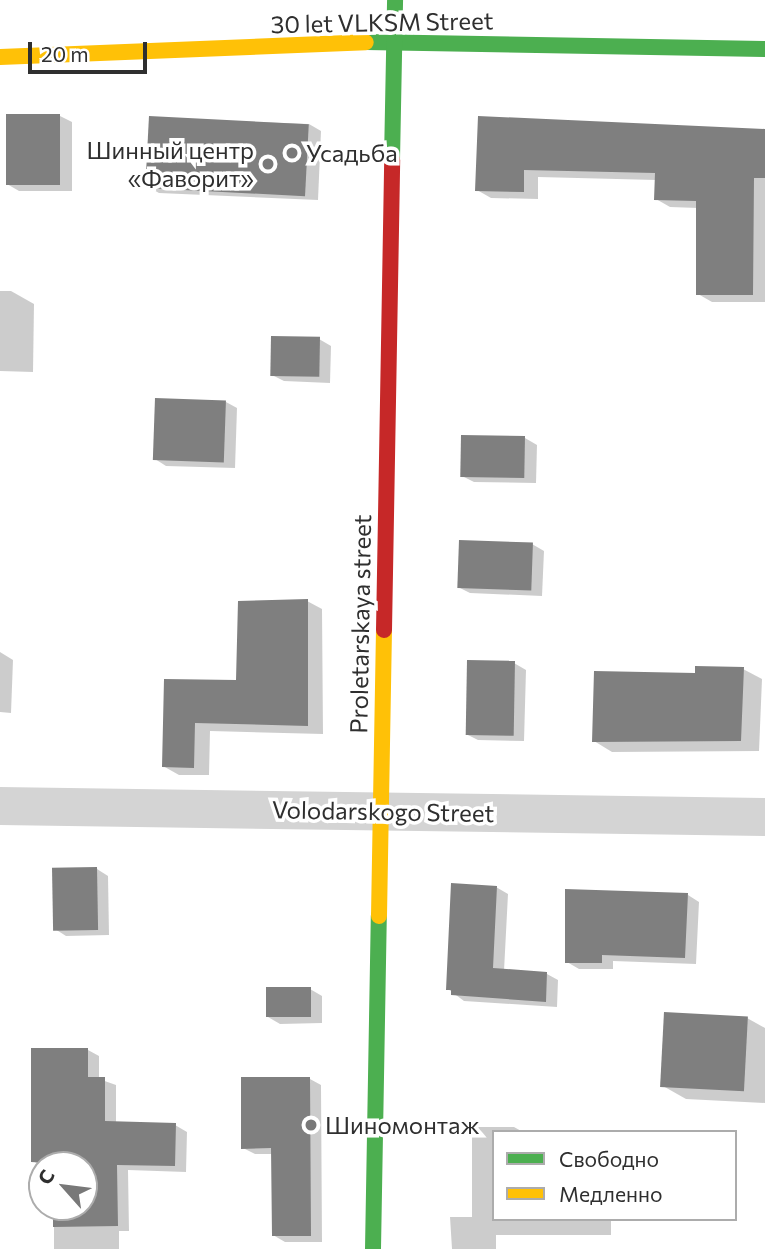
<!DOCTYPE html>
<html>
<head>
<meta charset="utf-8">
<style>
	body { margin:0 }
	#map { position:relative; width:765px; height:1249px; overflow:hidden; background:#fff; font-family:Commissioner,sans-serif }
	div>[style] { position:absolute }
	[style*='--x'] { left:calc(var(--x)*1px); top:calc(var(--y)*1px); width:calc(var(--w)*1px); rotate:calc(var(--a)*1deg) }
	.shadow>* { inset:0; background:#0003 }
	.building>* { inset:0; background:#7f7f7f; transform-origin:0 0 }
	.street>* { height:38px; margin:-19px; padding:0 19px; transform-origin:19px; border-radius:19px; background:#d4d4d4 }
	.fast>* { height:16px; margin:-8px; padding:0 8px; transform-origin:8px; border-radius:8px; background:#4caf50 }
	.slow>* { height:16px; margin:-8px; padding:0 8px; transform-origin:8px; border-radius:8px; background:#ffc107 }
	.jam>* { height:16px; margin:-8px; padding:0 8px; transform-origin:8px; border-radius:8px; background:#c62828 }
	.dots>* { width:19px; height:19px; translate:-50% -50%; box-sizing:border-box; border:4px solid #fff; border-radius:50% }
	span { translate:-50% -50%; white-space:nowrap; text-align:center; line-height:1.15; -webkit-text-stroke:7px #fff; paint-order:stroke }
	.street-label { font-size:24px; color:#2f2f2f }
	.poi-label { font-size:24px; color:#2f2f2f }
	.right { translate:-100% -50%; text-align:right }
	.left { translate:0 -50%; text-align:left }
	.legend { position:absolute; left:492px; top:1130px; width:245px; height:91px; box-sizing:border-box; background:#fff; border:2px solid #acacac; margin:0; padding:9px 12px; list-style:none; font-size:21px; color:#2f2f2f }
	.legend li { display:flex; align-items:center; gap:14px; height:35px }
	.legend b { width:35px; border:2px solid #acacac }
	.north { position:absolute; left:28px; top:1151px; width:70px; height:70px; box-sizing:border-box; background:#fff; border:2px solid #acacac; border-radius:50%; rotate:298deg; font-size:19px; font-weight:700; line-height:28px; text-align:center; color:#2f2f2f }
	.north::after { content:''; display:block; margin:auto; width:24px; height:32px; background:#787878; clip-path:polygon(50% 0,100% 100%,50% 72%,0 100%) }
	.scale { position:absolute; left:28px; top:42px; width:119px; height:32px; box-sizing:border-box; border:4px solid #2f2f2f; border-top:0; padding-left:9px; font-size:21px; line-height:24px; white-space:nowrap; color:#2f2f2f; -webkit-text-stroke:5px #fff; paint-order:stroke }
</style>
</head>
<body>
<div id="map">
	<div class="shadow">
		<div style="clip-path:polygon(60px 116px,72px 122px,72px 191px,19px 191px,7px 184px)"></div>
		<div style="clip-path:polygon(150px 118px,309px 124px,321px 131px,318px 200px,159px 193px,148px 187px)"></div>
		<div style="clip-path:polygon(480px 118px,765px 131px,765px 302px,712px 302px,698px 294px,698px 208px,670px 207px,656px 199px,656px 180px,538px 177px,538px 199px,491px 198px,477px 190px)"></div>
		<div style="clip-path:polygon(0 291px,11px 291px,34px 304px,33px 372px,0 371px)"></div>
		<div style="clip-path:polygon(319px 339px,331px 346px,330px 383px,284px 381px,272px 375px)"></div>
		<div style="clip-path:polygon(226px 402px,237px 408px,235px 468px,166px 466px,155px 459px)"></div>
		<div style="clip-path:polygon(463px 437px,525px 438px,537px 445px,536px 483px,474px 482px,462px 476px)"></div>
		<div style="clip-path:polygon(532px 544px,544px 551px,542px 596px,470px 593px,458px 587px)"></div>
		<div style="clip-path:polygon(307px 601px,322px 609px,323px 734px,210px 731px,209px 775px,179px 775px,163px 766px,166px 681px,238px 681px)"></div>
		<div style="clip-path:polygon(0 652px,13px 660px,11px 713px,0 712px)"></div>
		<div style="clip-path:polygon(514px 663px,526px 670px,524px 741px,478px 740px,466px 734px)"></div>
		<div style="clip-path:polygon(743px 669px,762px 679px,759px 751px,612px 752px,594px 741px,697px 675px)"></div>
		<div style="clip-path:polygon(97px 869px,108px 876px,109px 935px,66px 936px,55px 929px)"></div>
		<div style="clip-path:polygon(496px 887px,508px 894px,504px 971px,547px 974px,558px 980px,557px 1007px,464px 1001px,448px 989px)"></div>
		<div style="clip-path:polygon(688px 895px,699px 902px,696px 964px,613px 961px,613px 969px,579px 969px,567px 962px)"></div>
		<div style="clip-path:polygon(310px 989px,322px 996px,322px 1023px,280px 1024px,268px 1017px)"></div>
		<div style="clip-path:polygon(747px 1018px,765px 1028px,765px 1103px,686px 1099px,663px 1086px)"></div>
		<div style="clip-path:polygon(88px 1050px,99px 1056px,99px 1079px,116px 1085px,116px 1123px,175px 1125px,187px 1132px,186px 1172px,128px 1170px,129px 1231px,119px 1231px,119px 1249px,54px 1249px,54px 1207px,84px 1207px,84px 1165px,42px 1166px,33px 1161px)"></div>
		<div style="clip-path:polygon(310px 1079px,321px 1085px,322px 1242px,285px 1242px,273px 1235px,273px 1154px,255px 1154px,243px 1148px)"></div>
		<div style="clip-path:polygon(472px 1127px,514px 1127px,523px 1132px,494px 1132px,494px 1219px,611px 1219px,611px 1235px,496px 1235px,496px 1249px,452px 1249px,450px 1217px,472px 1217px)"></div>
	</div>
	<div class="building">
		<div style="left:6px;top:114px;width:54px;height:71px"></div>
		<div style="left:149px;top:116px;width:160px;height:72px;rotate:3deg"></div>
		<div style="clip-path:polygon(478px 116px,765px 129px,765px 178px,754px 178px,753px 295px,696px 295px,696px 201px,654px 200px,655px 173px,524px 170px,524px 192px,475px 191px)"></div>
		<div style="left:271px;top:336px;width:49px;height:40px;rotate:1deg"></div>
		<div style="left:155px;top:398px;width:71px;height:62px;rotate:2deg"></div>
		<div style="left:461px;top:435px;width:64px;height:42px;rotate:1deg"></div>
		<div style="left:459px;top:540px;width:74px;height:48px;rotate:2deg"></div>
		<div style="clip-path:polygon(308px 599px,308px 726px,195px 723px,194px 768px,162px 767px,164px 679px,236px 680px,238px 601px)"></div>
		<div style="left:467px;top:660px;width:48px;height:75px;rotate:1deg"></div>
		<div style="clip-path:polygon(695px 666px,744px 667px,741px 741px,592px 742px,594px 671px,695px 673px)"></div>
		<div style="left:97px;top:867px;width:63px;height:45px;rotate:89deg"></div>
		<div style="clip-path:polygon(451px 883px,497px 886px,493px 968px,547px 972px,546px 1002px,451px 995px,451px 990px,446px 990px)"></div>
		<div style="clip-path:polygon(565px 889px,688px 893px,685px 958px,602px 955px,602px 963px,565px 963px)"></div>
		<div style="left:311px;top:987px;width:30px;height:45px;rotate:90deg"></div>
		<div style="left:664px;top:1012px;width:84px;height:75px;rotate:3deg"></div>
		<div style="clip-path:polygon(31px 1048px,88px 1048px,88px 1077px,105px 1077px,105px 1121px,176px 1123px,175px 1166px,117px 1165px,118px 1226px,53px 1227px,53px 1207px,84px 1207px,84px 1165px,31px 1162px)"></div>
		<div style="clip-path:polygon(241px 1077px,310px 1077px,311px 1236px,272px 1236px,271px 1148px,241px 1149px)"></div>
	</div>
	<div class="street">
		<div style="--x:0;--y:806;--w:765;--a:0.82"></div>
	</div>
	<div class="fast">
		<div style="--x:366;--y:42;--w:399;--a:1"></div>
		<div style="--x:392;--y:160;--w:160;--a:-88.9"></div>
		<div style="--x:373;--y:1249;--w:333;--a:-89"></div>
	</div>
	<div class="slow">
		<div style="--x:0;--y:57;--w:366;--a:-2.3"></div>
		<div style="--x:379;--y:916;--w:286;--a:-89"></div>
	</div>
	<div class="jam">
		<div style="--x:384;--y:630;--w:470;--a:-89"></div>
	</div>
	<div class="dots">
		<div style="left:292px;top:153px;background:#787878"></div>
		<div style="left:268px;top:164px;background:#787878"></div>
		<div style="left:311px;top:1125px;background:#787878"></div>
	</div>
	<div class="street-label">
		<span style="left:382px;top:22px;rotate:-1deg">30 let VLKSM Street</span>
		<span style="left:360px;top:624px;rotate:-89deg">Proletarskaya street</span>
		<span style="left:383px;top:811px;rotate:1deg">Volodarskogo Street</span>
	</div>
	<div class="poi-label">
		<span class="right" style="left:254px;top:164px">Шинный центр<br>«Фаворит»</span>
		<span class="left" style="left:306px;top:153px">Усадьба</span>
		<span class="left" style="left:325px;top:1125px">Шиномонтаж</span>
	</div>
	<ul class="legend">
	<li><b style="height:9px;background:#4caf50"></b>Свободно</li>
	<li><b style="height:9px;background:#ffc107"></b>Медленно</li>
	</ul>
	<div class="north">С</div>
	<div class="scale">20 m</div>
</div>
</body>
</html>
